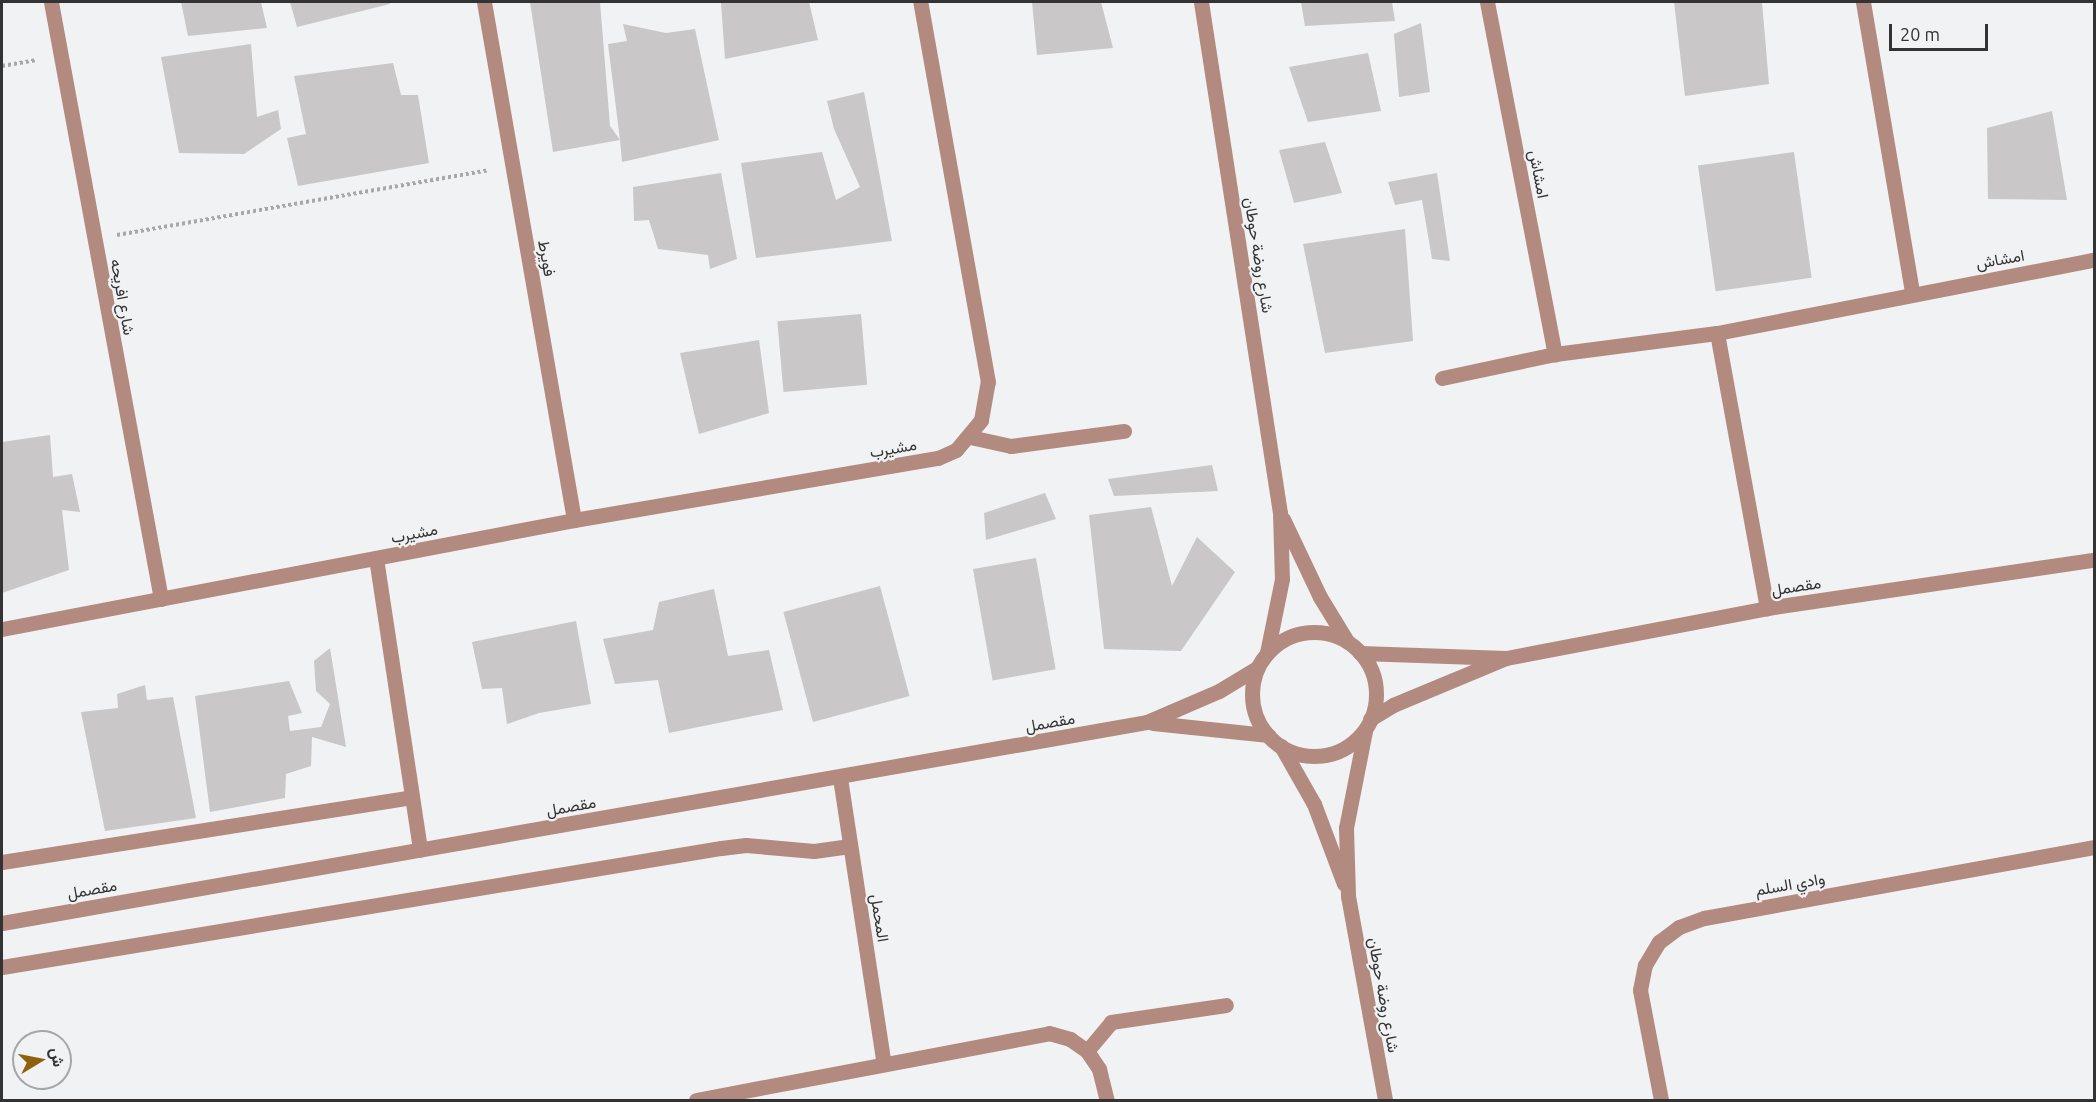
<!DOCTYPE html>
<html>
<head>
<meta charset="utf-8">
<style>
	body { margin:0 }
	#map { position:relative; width:2096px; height:1102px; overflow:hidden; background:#f1f2f3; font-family:Ubuntu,Vazirmatn,sans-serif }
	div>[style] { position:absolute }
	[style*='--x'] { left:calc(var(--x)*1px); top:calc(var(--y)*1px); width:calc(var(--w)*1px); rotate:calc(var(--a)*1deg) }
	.building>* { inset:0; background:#c9c7c7; transform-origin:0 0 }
	.path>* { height:4px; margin-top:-2px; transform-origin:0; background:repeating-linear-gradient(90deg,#a7a8a9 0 3px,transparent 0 6px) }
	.minor>* { height:15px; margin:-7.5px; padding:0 7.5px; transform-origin:7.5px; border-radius:7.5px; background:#b38a80 }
	.minor>.ring { margin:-7.5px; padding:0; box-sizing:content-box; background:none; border:15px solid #b38a80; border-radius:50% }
	span { translate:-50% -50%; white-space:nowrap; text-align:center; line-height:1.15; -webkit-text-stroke:4.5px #f1f2f3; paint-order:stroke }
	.street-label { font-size:16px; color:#333334 }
	.frame { position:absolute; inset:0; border:3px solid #333334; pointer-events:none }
	.north { position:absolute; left:12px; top:1030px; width:60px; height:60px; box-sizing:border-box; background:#f1f2f3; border:2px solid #a5a6a7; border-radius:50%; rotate:80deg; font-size:16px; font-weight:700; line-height:24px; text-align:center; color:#333334 }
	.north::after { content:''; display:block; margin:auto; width:21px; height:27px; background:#90610c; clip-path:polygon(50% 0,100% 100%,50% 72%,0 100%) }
	.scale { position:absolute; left:1889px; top:24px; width:99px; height:27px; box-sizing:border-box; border:3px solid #333334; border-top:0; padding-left:8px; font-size:18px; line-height:21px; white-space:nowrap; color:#333334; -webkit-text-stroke:4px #f1f2f3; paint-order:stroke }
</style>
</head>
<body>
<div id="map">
	<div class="building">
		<div style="clip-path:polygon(181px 2px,261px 2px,267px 28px,188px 36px)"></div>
		<div style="clip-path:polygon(290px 2px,389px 2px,390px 4px,297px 27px)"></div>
		<div style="clip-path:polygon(530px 2px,600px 2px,610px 126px,620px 140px,608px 44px,627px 41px,623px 24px,666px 33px,695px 29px,719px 140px,622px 162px,620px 140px,553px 152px)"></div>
		<div style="clip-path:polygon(809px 2px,818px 40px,725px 59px,721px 3px)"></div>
		<div style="clip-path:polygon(1032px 2px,1101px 2px,1113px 48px,1037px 55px)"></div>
		<div style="clip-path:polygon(1301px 2px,1392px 2px,1395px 21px,1305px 26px)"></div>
		<div style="clip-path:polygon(1674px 2px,1762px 2px,1769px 84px,1685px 96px)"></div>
		<div style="clip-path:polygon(1421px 23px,1430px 92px,1399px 97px,1394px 34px)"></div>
		<div style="clip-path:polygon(251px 44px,257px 117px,278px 110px,281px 129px,244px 154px,179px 153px,161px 57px)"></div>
		<div style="clip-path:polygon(1368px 53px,1381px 111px,1308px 122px,1289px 67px)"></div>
		<div style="clip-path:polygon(393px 63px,401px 95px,418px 95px,429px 163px,298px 186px,287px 138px,306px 134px,294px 76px)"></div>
		<div style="clip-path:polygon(864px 92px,892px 241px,756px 258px,741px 163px,822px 152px,836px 200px,860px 187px,834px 129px,827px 101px)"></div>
		<div style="clip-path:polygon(2052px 111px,2067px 200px,1988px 199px,1987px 128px)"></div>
		<div style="clip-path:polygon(1325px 142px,1342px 193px,1294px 203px,1279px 150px)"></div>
		<div style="left:1794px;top:152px;width:127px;height:97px;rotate:82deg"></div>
		<div style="clip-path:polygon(721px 173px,737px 259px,710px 269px,708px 255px,658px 249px,649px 220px,634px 221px,633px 187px)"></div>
		<div style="clip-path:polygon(1437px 173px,1450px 261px,1432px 259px,1422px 200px,1395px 205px,1388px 182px)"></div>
		<div style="clip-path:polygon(1405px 229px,1413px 341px,1325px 353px,1303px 244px)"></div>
		<div style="left:861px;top:314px;width:71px;height:84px;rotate:85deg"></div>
		<div style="clip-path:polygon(759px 340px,769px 413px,699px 434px,680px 353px)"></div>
		<div style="clip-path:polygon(50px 435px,53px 477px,72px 474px,80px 512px,62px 510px,69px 570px,2px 593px,2px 442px)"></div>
		<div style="clip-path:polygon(1212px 465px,1218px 491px,1114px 496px,1108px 479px)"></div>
		<div style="clip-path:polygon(1045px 493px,1056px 519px,986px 540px,984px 513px)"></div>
		<div style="clip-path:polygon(1151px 507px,1172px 586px,1197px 537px,1235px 572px,1181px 651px,1104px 649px,1089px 515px)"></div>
		<div style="left:1036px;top:558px;width:113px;height:64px;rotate:80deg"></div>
		<div style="left:880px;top:586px;width:114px;height:100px;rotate:75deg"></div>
		<div style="clip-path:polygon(714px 589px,728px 656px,769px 650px,783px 710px,669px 733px,658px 680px,615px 684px,603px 639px,653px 630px,659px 602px)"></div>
		<div style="clip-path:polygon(576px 621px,591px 704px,539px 713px,507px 724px,502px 688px,482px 689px,472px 642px)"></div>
		<div style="clip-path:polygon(330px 648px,346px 747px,312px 737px,311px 766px,286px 774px,285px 798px,210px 812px,195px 696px,289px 681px,302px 713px,288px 716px,290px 731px,321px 727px,330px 704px,316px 691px,314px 661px)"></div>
		<div style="clip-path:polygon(145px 685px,147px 700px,173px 697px,196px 818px,105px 831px,81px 712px,118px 708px,117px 694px)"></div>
	</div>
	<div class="path">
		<div style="--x:2;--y:66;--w:35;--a:-10"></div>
		<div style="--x:117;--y:235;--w:377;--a:-9.9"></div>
	</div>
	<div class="minor">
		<div style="--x:51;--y:2;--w:607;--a:79.56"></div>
		<div style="--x:484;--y:2;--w:526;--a:80.14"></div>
		<div style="--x:1201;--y:2;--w:517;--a:81.21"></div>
		<div style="--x:1280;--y:513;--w:66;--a:88.3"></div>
		<div style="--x:1282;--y:579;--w:76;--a:101.5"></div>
		<div style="--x:1487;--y:2;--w:359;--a:79.1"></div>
		<div style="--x:1863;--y:2;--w:295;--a:80.4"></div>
		<div style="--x:1717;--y:333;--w:280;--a:79.7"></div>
		<div style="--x:1442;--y:378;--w:116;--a:-12"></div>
		<div style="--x:1555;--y:354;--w:163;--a:-7.4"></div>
		<div style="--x:1717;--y:333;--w:384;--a:-11"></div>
		<div style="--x:970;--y:437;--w:42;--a:12.4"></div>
		<div style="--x:1011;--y:446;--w:114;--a:-7.6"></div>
		<div style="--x:1283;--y:519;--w:86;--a:64.6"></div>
		<div style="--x:1320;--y:597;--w:52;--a:58.5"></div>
		<div style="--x:376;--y:558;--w:295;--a:81.4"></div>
		<div style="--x:2;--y:629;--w:582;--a:-10.79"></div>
		<div style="--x:574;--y:520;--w:369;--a:-9.7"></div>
		<div style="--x:938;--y:458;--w:20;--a:-24"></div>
		<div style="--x:956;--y:450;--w:39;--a:-50"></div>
		<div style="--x:981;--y:420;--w:39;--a:-80"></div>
		<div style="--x:988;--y:382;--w:386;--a:-100.1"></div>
		<div class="ring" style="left:1252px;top:632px;width:109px;height:109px"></div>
		<div style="--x:1360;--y:653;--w:146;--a:2"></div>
		<div style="--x:1370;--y:719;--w:27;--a:-31"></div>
		<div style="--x:1393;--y:705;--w:122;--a:-22.6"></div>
		<div style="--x:1506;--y:658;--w:266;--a:-10.8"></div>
		<div style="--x:1767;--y:608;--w:331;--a:-8.4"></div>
		<div style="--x:1153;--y:723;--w:116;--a:6"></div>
		<div style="--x:1365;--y:731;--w:99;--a:101.1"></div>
		<div style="--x:1346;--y:828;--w:68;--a:88.3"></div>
		<div style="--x:1348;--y:896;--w:207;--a:79.7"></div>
		<div style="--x:1281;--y:746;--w:67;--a:60.4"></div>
		<div style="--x:1314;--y:804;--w:85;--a:69.4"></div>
		<div style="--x:840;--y:778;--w:289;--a:81.3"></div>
		<div style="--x:2;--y:862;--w:415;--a:-9"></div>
		<div style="--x:2;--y:923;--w:1163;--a:-9.96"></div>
		<div style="--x:1147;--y:722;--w:78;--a:-23.3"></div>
		<div style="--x:1219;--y:691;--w:44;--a:-31.2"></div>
		<div style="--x:2;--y:967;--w:729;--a:-9.4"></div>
		<div style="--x:721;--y:848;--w:25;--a:-7"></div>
		<div style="--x:746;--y:845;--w:68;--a:5"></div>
		<div style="--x:814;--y:851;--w:36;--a:-8"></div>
		<div style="--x:1087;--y:1051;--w:38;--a:-50"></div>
		<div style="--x:1111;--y:1022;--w:116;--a:-8.4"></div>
		<div style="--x:696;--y:1100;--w:359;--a:-10.7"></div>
		<div style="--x:1049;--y:1033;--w:22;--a:16"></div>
		<div style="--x:1070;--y:1039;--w:21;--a:35"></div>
		<div style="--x:1087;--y:1051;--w:22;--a:56"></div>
		<div style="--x:1099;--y:1069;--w:32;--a:76"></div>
		<div style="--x:1661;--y:1100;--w:112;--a:-100.8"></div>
		<div style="--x:1640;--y:990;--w:25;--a:-79"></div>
		<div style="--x:1645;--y:965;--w:27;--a:-59"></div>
		<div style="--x:1659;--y:942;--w:25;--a:-37"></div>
		<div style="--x:1679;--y:927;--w:27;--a:-20"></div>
		<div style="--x:1704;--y:918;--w:396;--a:-10.3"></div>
	</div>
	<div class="street-label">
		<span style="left:1539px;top:174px;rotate:79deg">امشاش</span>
		<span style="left:1259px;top:255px;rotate:81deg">شارع روضة حوطان</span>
		<span style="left:547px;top:258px;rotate:80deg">فويرط</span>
		<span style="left:2000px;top:259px;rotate:-10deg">امشاش</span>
		<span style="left:123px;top:297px;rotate:80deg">شارع افريحه</span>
		<span style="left:893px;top:448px;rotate:-10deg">مشيرب</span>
		<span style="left:414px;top:533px;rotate:-11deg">مشيرب</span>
		<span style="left:1796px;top:586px;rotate:-9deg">مقصمل</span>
		<span style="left:1050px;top:722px;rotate:-10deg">مقصمل</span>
		<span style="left:571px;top:806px;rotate:-10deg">مقصمل</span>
		<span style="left:1790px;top:884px;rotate:-10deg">وادي السلم</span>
		<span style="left:92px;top:889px;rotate:-10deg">مقصمل</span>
		<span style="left:880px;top:918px;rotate:81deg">المحمل</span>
		<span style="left:1384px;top:995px;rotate:80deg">شارع روضة حوطان</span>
	</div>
	<div class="frame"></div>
	<div class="north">ش</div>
	<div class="scale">20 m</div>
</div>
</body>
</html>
